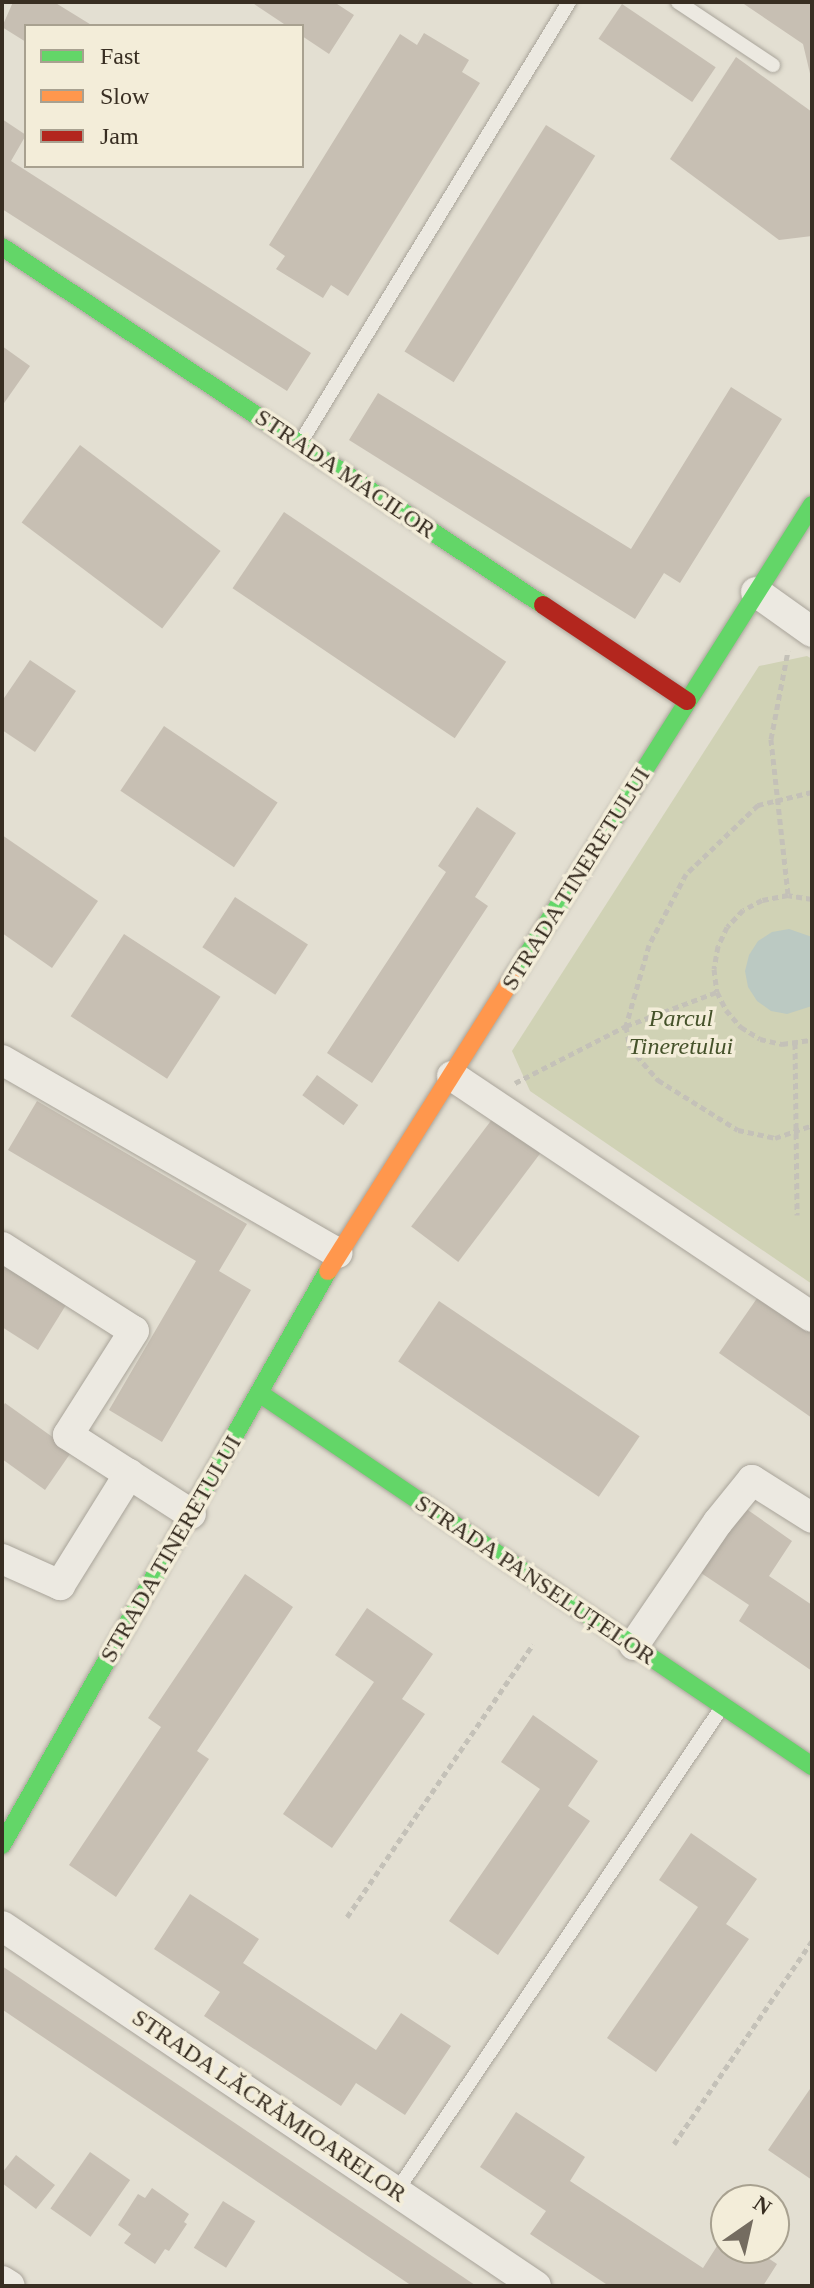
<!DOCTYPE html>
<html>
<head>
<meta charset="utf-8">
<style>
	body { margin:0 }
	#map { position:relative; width:814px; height:2288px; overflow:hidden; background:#e3dfd2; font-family:Georgia,serif }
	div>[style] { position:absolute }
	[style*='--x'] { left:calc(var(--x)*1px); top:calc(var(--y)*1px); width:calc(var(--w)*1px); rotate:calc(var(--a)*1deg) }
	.green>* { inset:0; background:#d0d2b5 }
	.water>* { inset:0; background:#bbc9c2 }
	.building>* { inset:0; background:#c7bfb3; transform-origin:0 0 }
	.path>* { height:5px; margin-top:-2.5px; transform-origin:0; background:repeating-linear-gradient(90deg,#c4c1b8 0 6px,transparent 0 10px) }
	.roads { filter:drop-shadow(0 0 2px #a9a49a) drop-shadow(0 0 2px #a9a49a) }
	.lane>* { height:14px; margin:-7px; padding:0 7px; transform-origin:7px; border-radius:7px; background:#ece9e1 }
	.street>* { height:30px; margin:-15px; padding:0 15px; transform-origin:15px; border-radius:15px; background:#ece9e1 }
	.fast>* { height:18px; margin:-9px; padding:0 9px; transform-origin:9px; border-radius:9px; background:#63d668 }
	.slow>* { height:18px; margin:-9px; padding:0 9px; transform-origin:9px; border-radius:9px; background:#ff974d }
	.jam>* { height:18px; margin:-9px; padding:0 9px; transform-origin:9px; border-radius:9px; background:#b3261e }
	span { translate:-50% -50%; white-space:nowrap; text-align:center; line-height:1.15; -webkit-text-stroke:7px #f3edd9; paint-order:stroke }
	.street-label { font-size:24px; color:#382e22 }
	.park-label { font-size:24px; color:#45522a; font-style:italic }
	.frame { position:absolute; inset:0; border:4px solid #382e22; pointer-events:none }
	.legend { position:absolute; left:24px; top:24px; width:280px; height:144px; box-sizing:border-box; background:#f3edd9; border:2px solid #a8a190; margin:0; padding:10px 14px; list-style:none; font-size:24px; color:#382e22 }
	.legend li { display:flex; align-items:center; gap:16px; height:40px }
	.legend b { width:40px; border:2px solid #a8a190 }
	.north { position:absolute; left:710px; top:2184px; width:80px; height:80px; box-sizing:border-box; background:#f3edd9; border:2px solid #a8a190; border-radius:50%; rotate:34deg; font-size:22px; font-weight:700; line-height:32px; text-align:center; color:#382e22 }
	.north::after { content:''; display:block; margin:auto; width:28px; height:36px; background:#746c60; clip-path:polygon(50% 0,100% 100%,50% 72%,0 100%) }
</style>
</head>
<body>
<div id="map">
	<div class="green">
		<div style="clip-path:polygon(807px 656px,812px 659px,812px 1284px,530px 1091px,512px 1051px,759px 666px)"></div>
	</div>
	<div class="water">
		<div style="clip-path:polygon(789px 929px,812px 937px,812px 1006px,787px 1014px,771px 1011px,757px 1001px,748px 987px,745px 971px,749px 955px,758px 941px,772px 932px)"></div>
	</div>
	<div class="building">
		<div style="clip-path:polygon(13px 2px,54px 2px,93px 26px,26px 26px,26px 42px,2px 27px)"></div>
		<div style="clip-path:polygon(251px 2px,334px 2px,354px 15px,329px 54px,302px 36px,302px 26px,287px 26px)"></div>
		<div style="clip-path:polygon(741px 2px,812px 2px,812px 82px,803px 44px)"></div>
		<div style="left:622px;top:4px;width:113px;height:42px;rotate:34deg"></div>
		<div style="clip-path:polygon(424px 33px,469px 60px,462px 72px,480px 83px,348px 296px,331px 285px,323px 298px,276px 269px,285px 256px,269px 245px,400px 34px,417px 45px)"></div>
		<div style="clip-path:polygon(736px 57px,812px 112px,812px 236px,779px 240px,670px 159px)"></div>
		<div style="clip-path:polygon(2px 119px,26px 135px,11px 161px,311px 353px,287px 391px,2px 209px)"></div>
		<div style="left:546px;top:125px;width:58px;height:267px;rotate:32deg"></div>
		<div style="clip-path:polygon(2px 346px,30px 366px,2px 406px)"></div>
		<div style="clip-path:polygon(731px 387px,782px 419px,680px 583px,664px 573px,635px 619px,349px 440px,378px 393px,631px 549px)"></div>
		<div style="left:80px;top:445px;width:176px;height:97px;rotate:37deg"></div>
		<div style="left:284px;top:512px;width:268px;height:92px;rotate:34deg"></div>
		<div style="clip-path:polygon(30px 660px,76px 691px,35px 752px,2px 730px,2px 701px)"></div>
		<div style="left:164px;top:726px;width:137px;height:78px;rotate:34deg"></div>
		<div style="clip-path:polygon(477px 807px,516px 833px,475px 897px,488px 906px,372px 1083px,327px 1053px,446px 872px,438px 866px)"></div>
		<div style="clip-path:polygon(2px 835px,98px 901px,52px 968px,2px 933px)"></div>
		<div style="left:235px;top:897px;width:87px;height:60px;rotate:33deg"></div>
		<div style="left:124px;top:934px;width:115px;height:98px;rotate:33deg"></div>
		<div style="left:317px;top:1075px;width:51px;height:25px;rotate:36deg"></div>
		<div style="clip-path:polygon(37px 1101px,247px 1224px,219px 1271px,251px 1290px,162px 1442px,109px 1410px,196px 1261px,8px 1150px)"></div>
		<div style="left:493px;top:1118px;width:59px;height:136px;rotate:37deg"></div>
		<div style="clip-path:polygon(2px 1265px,66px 1305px,38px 1350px,2px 1327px)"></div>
		<div style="clip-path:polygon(760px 1294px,812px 1331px,812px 1418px,719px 1353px)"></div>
		<div style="left:439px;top:1301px;width:242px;height:73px;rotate:34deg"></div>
		<div style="clip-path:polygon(5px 1403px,72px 1451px,45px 1490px,2px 1459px,2px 1408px)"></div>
		<div style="clip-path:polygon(745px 1508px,792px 1541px,769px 1576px,812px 1605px,812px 1671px,739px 1621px,749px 1605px,701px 1573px)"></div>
		<div style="clip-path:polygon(245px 1574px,293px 1607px,197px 1751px,209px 1759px,116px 1897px,69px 1865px,161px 1727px,148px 1718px)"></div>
		<div style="clip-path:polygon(367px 1608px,433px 1654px,402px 1699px,425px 1714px,332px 1848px,283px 1814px,374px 1682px,335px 1655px)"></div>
		<div style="clip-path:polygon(533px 1715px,598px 1761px,568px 1806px,590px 1821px,498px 1955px,449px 1921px,540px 1789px,501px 1762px)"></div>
		<div style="clip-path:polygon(691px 1833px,757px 1879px,726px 1924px,749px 1939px,656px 2072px,607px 2038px,698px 1907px,659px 1880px)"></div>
		<div style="clip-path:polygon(190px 1894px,259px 1939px,243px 1963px,376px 2050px,401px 2013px,451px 2046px,405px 2115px,356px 2083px,341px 2106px,204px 2016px,220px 1992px,154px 1949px)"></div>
		<div style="left:2px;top:1966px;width:574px;height:36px;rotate:34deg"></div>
		<div style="clip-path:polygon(812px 2086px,812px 2180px,768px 2150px)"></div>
		<div style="clip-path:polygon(516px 2112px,585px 2157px,570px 2181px,703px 2268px,726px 2232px,726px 2248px,753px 2248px,777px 2264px,763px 2286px,609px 2286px,530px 2234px,546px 2211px,480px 2167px)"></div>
		<div style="left:90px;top:2152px;width:49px;height:69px;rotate:35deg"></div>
		<div style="clip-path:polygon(16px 2155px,55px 2185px,36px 2209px,2px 2183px,2px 2173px)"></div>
		<div style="clip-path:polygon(152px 2188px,189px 2214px,184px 2222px,187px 2224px,169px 2251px,165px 2249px,155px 2264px,124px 2243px,131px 2234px,118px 2225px,138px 2194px,145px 2198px)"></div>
		<div style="left:223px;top:2201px;width:38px;height:55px;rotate:32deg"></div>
	</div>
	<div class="path">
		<div style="--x:812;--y:792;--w:56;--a:166.5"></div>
		<div style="--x:758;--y:805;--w:100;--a:136.2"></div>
		<div style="--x:686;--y:874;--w:80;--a:117.5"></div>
		<div style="--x:649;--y:945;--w:84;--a:105.9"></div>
		<div style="--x:626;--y:1026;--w:22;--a:80"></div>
		<div style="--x:630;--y:1048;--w:43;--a:48.8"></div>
		<div style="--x:658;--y:1080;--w:94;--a:32"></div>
		<div style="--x:738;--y:1130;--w:38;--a:12"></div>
		<div style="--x:775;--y:1138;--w:39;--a:-19"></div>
		<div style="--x:788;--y:894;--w:156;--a:-96.3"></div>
		<div style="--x:771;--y:739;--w:90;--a:-79.1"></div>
		<div style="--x:812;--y:899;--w:24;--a:-171"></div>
		<div style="--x:788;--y:895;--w:26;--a:169"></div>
		<div style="--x:762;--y:900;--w:21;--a:152"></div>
		<div style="--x:743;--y:910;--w:23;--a:133"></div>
		<div style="--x:727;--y:927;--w:21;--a:115"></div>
		<div style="--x:718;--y:946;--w:23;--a:100"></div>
		<div style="--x:714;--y:969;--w:23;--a:83"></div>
		<div style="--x:717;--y:992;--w:20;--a:63"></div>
		<div style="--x:726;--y:1010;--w:23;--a:49"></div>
		<div style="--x:741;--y:1027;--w:22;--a:32"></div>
		<div style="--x:760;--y:1039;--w:23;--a:13"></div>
		<div style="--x:782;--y:1044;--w:30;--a:-8"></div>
		<div style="--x:795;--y:1043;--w:172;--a:89.3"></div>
		<div style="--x:515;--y:1083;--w:125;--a:-27.2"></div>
		<div style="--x:626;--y:1026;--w:97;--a:-20.5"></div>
		<div style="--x:347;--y:1917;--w:330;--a:-55.7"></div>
		<div style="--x:674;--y:2144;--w:245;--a:-55.8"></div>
	</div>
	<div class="roads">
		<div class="lane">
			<div style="--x:678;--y:2;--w:114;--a:33.6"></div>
			<div style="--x:302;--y:440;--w:513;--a:-58.63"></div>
			<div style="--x:396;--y:2192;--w:584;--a:-56.09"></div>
		</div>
		<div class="street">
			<div style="--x:756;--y:592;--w:69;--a:35.5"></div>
			<div style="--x:2;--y:1060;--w:387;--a:29.9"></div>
			<div style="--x:452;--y:1076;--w:433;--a:33.8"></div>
			<div style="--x:2;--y:1247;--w:156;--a:32.5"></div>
			<div style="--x:134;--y:1331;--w:123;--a:122.4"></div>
			<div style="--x:68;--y:1435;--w:146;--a:32.7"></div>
			<div style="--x:2;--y:1559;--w:64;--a:24.1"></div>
			<div style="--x:60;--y:1585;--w:131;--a:-58.1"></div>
			<div style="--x:634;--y:1645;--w:149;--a:-55.7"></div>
			<div style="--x:718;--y:1522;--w:54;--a:-51"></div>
			<div style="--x:752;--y:1480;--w:71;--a:32.3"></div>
			<div style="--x:2;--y:1926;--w:644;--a:33.99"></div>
			<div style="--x:2;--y:2281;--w:9;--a:32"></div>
		</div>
		<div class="fast">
			<div style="--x:2;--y:247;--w:649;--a:33.49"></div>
			<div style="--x:512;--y:979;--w:561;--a:-57.67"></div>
			<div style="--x:259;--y:1393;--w:667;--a:34"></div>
			<div style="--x:2;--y:1845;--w:660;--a:-60.41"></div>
		</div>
		<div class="slow">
			<div style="--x:328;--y:1271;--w:345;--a:-57.8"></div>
		</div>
		<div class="jam">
			<div style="--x:543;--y:605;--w:173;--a:33.7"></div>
		</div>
	</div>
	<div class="street-label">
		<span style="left:345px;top:474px;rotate:34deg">STRADA MACILOR</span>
		<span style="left:576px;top:879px;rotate:-58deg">STRADA TINERETULUI</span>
		<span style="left:171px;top:1549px;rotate:-60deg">STRADA TINERETULUI</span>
		<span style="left:535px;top:1580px;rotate:34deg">STRADA PANSELUȚELOR</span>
		<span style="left:269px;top:2106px;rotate:34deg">STRADA LĂCRĂMIOARELOR</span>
	</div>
	<div class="park-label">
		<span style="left:681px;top:1033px">Parcul<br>Tineretului</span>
	</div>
	<div class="frame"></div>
	<ul class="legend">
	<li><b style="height:10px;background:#63d668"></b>Fast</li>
	<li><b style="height:10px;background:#ff974d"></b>Slow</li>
	<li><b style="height:10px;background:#b3261e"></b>Jam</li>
	</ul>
	<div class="north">N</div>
</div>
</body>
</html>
